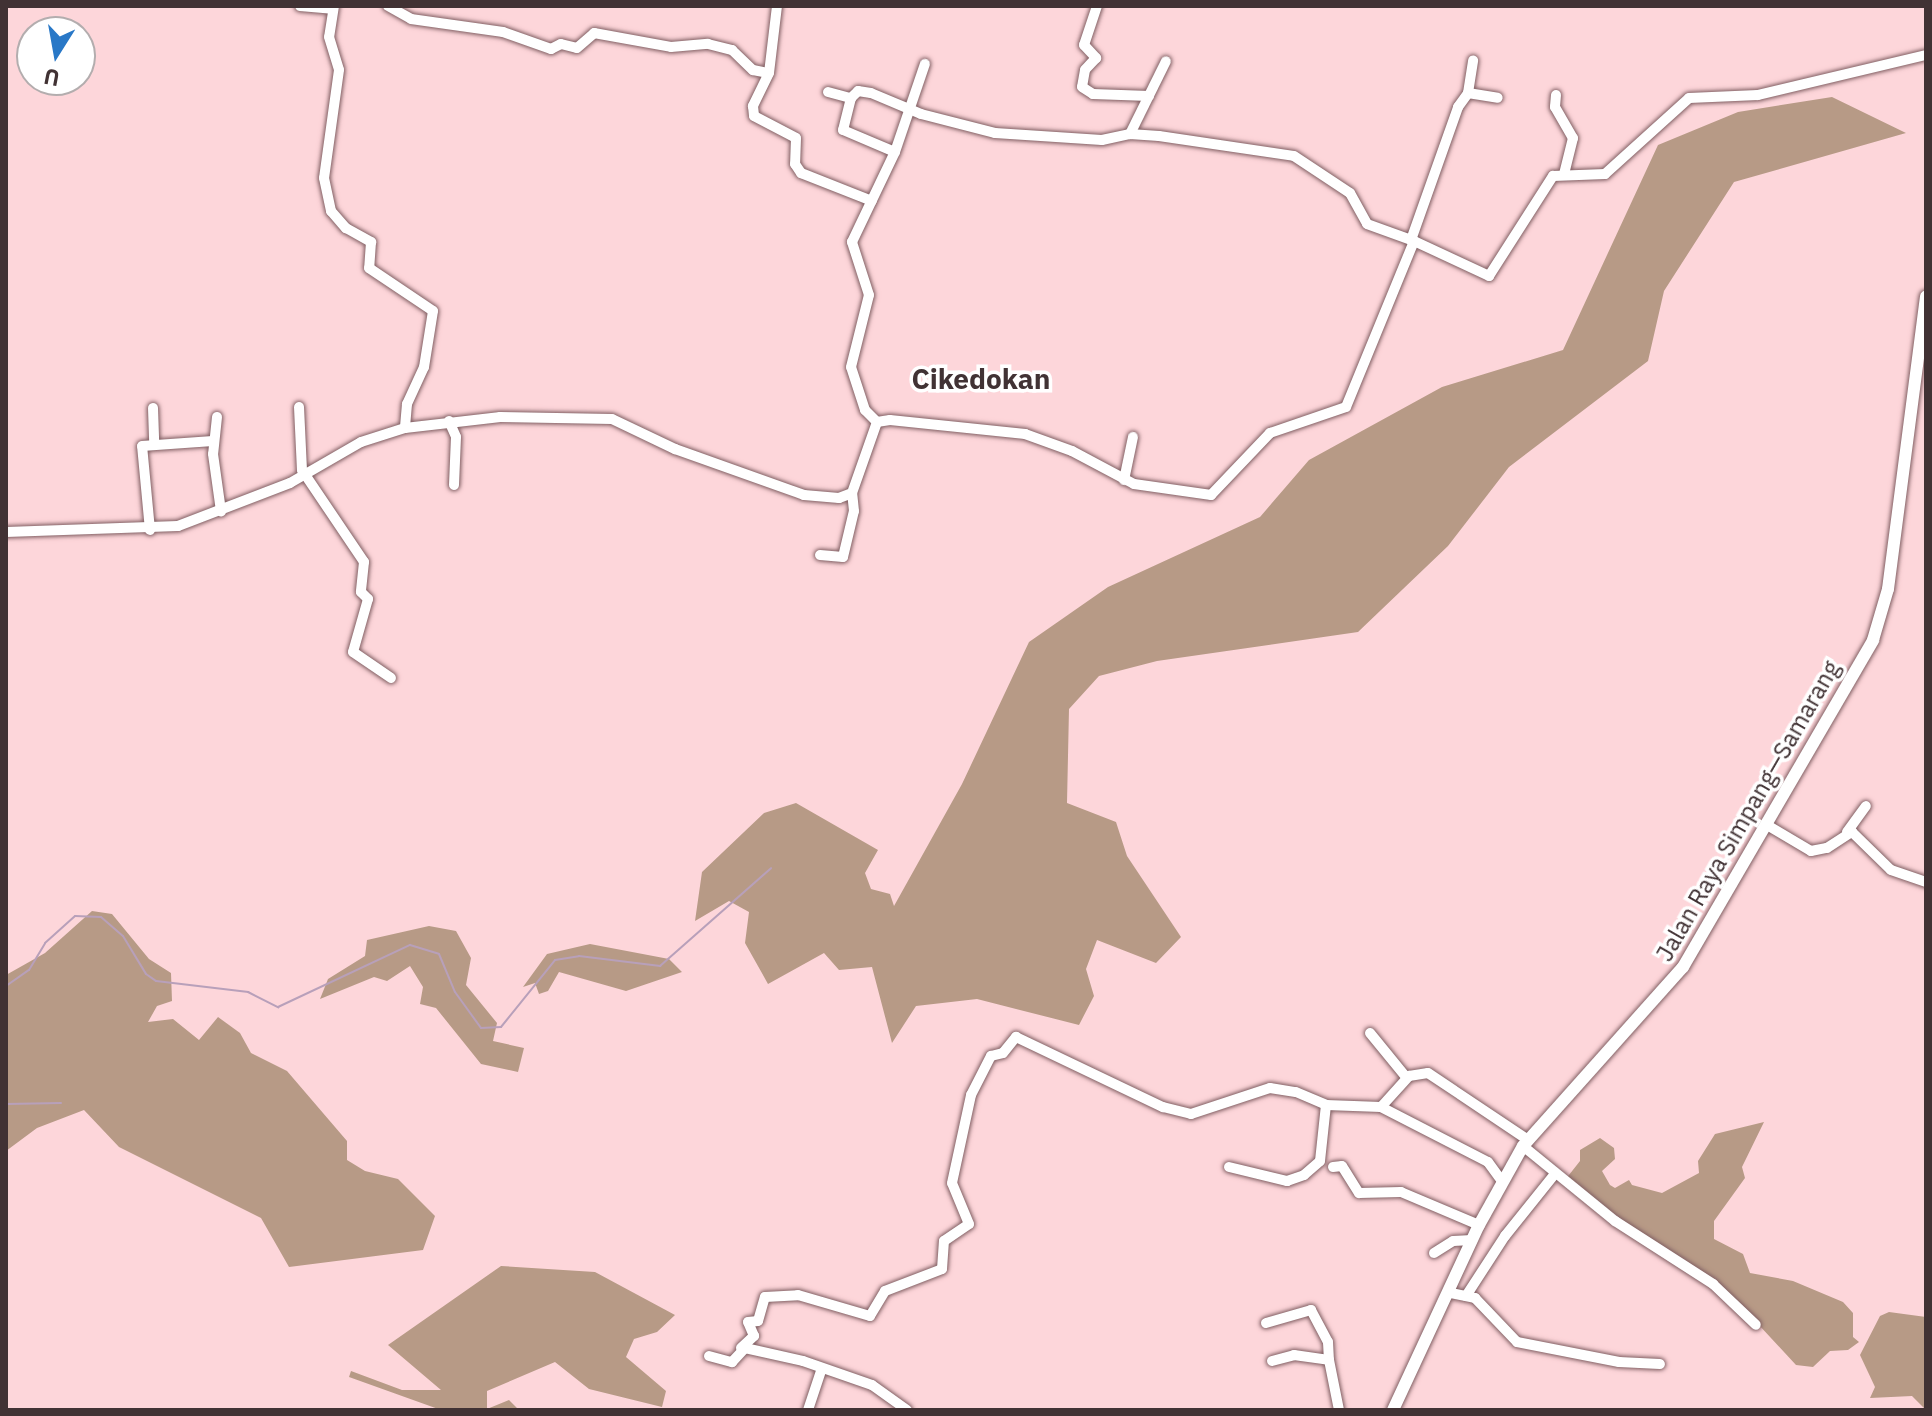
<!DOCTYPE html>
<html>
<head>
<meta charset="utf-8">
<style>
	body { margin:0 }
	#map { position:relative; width:1932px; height:1416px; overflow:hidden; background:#fdd6da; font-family:"IBM Plex Sans",sans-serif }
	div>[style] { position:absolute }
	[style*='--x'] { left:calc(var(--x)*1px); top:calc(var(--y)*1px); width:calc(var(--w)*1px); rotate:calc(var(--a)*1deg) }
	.forest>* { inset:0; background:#b79a86 }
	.stream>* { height:2px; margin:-1px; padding:0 1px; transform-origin:1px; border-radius:1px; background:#b8a0ba }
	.roads { filter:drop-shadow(0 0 2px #815f63) drop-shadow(0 0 2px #815f63) }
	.minor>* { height:10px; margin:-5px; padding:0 5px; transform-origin:5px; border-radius:5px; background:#fff }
	.major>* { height:12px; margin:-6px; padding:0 6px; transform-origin:6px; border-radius:6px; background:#fff }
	span { translate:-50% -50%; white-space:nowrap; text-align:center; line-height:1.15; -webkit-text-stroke:7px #fff; paint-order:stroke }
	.street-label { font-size:24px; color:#413234 }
	.quarter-label { font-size:28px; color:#413234; font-weight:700 }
	.frame { position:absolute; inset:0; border:8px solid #413234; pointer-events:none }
	.north { position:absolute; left:16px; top:16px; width:80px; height:80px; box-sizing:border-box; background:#fff; border:2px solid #b3adae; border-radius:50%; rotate:191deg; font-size:22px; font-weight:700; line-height:32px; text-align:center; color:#413234 }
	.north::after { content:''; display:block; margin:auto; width:28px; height:36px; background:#2978c7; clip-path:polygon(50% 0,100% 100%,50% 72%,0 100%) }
</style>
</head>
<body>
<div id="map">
	<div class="forest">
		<div style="clip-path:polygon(1832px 97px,1906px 133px,1734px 182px,1664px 291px,1648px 361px,1509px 467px,1448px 546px,1358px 632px,1157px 661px,1099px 676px,1069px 709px,1067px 803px,1116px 822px,1127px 856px,1181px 937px,1156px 963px,1097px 940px,1086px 969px,1094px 996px,1079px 1025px,977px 999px,916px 1006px,892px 1043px,872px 967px,839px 970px,824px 953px,768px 984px,745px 943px,749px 912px,729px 901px,695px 921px,702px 872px,764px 813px,796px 803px,878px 850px,865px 873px,871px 889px,890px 894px,894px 906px,962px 784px,1029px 642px,1108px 587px,1260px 517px,1309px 460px,1442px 387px,1563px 350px,1658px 145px,1738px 112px)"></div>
		<div style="clip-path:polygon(92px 911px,112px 914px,149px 959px,171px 973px,172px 1001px,157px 1006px,148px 1022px,173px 1019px,199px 1040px,218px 1017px,240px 1033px,251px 1053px,287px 1071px,347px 1141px,347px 1160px,365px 1171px,398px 1179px,435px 1216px,423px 1250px,289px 1267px,261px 1218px,119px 1147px,84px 1110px,37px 1128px,6px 1151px,6px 975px,45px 953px)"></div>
		<div style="clip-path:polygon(429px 926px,456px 931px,471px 958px,466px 985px,497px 1023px,493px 1041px,524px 1048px,518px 1072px,481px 1064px,436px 1008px,420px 1004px,423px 987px,410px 966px,387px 981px,374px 977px,320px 999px,328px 979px,365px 956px,367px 940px)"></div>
		<div style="clip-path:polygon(590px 944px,669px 959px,682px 972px,626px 991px,559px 972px,548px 991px,539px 994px,535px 983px,523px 987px,547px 954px)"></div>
		<div style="clip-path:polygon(1764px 1122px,1742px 1167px,1745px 1178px,1714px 1221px,1714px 1239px,1743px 1254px,1750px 1273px,1793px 1281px,1843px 1302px,1853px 1313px,1853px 1337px,1859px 1342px,1848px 1350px,1830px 1351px,1813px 1367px,1796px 1365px,1733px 1297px,1565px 1180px,1580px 1161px,1580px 1150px,1600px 1138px,1614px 1148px,1615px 1159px,1602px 1171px,1610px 1185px,1615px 1188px,1629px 1180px,1632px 1185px,1662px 1193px,1699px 1173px,1698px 1161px,1715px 1134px)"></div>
		<div style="clip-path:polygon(501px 1266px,595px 1272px,675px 1315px,657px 1332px,634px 1339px,626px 1357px,666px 1391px,662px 1407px,589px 1389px,555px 1362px,487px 1391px,487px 1409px,509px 1400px,519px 1410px,441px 1410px,349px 1377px,351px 1371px,402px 1390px,441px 1390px,388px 1345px)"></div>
		<div style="clip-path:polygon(1889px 1312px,1926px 1317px,1926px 1410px,1912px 1396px,1870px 1398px,1875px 1387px,1860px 1355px,1880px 1316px)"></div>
	</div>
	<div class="stream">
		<div style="--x:6;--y:986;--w:28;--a:-35"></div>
		<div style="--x:29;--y:970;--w:31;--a:-59"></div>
		<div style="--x:45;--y:943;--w:40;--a:-42"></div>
		<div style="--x:75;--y:916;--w:26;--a:2"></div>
		<div style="--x:101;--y:917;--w:29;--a:41"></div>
		<div style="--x:123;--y:936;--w:44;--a:58.8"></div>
		<div style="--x:146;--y:974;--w:12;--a:35"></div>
		<div style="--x:156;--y:981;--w:93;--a:6.8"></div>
		<div style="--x:248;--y:992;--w:34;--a:27"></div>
		<div style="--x:278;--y:1007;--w:146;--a:-25.2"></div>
		<div style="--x:410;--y:945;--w:30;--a:17"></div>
		<div style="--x:439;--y:954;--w:41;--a:67.2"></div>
		<div style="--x:455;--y:992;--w:44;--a:54.2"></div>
		<div style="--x:481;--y:1028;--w:20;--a:-3"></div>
		<div style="--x:501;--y:1027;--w:86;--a:-51.1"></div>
		<div style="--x:555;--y:960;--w:24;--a:-9"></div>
		<div style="--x:579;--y:956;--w:82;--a:7"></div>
		<div style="--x:660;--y:966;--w:148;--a:-41.4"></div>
		<div style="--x:6;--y:1104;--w:55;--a:-1"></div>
	</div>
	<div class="roads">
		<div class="minor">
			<div style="--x:300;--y:6;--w:32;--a:5"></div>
			<div style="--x:334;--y:6;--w:31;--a:99"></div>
			<div style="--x:329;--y:37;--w:34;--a:73"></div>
			<div style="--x:339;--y:70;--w:109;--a:97.9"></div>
			<div style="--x:324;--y:178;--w:34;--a:78"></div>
			<div style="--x:331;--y:211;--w:23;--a:49"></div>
			<div style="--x:346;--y:228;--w:29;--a:29"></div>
			<div style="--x:371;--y:242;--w:26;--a:94"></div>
			<div style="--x:369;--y:268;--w:77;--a:33.9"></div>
			<div style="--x:433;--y:311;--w:57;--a:99.1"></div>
			<div style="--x:424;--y:367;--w:41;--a:114.7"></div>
			<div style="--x:407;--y:404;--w:24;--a:95"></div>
			<div style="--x:388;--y:6;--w:26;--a:29"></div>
			<div style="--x:411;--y:19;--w:93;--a:8"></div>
			<div style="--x:503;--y:32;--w:51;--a:19.5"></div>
			<div style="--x:551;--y:49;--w:11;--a:-27"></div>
			<div style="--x:561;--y:44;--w:16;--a:14"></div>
			<div style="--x:577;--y:48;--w:23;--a:-41"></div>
			<div style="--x:594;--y:33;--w:78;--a:10.3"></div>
			<div style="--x:671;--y:47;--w:37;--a:-5"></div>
			<div style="--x:708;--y:44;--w:25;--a:14"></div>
			<div style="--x:732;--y:50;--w:29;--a:44"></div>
			<div style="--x:753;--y:70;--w:16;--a:11"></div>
			<div style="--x:777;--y:6;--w:67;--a:96.8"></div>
			<div style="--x:769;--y:73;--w:37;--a:116"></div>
			<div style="--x:753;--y:106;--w:10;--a:84"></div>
			<div style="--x:754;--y:116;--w:47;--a:27.6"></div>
			<div style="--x:796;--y:138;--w:26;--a:92"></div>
			<div style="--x:795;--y:164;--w:11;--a:56"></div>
			<div style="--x:801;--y:173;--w:76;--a:21.5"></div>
			<div style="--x:1097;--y:6;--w:41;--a:108.4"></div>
			<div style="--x:1084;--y:45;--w:18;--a:47"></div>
			<div style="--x:1096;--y:58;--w:16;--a:133"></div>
			<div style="--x:1085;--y:70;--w:17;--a:100"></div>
			<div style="--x:1082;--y:87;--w:13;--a:32"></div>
			<div style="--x:1093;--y:94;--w:56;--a:2"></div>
			<div style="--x:828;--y:92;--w:24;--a:15"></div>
			<div style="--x:851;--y:98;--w:10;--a:-45"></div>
			<div style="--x:858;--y:91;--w:13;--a:9"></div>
			<div style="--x:871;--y:93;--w:54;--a:22.8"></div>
			<div style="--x:921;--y:114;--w:76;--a:14.4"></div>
			<div style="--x:995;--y:133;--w:107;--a:3.7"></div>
			<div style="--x:1102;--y:140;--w:29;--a:-12"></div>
			<div style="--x:1130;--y:134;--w:29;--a:4"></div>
			<div style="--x:1159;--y:136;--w:136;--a:8.4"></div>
			<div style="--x:1294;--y:156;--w:67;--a:33.5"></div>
			<div style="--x:1350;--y:193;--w:35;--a:61"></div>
			<div style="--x:1367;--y:224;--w:50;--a:19.9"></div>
			<div style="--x:1468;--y:93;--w:33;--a:-81"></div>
			<div style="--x:1556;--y:95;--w:12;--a:95"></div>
			<div style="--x:1555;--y:107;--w:36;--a:60"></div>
			<div style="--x:1573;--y:138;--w:36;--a:104"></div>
			<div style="--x:851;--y:98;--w:33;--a:104"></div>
			<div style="--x:843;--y:130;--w:56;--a:22.9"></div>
			<div style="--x:1130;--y:134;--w:81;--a:-63.7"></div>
			<div style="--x:1411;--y:240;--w:141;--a:-70.5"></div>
			<div style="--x:1458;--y:107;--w:17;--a:-54"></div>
			<div style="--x:1468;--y:93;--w:30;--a:9"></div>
			<div style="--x:299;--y:407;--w:63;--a:87.3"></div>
			<div style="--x:302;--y:470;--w:111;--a:56"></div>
			<div style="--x:364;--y:562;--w:30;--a:96"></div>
			<div style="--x:361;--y:592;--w:10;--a:45"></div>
			<div style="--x:368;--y:599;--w:55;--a:105.8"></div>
			<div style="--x:353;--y:652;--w:46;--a:34.4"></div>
			<div style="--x:153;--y:408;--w:34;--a:88"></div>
			<div style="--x:217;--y:417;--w:37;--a:96"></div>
			<div style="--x:213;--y:454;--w:58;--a:82"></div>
			<div style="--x:449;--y:421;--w:17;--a:66"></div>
			<div style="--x:456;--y:437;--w:48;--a:92.4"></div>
			<div style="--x:877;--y:422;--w:17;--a:-135"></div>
			<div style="--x:865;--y:410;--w:45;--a:-108"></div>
			<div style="--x:851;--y:367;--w:74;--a:-76"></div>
			<div style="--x:869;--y:295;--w:56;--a:-107.8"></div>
			<div style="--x:852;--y:242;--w:100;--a:-64.5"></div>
			<div style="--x:895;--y:152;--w:93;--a:-71.2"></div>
			<div style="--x:1124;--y:480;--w:44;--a:-78.2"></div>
			<div style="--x:150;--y:530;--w:84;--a:-95.4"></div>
			<div style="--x:142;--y:446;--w:71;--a:-4"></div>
			<div style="--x:6;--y:532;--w:172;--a:-2"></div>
			<div style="--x:178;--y:526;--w:120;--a:-21"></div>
			<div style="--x:290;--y:483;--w:82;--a:-30"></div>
			<div style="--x:361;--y:442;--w:46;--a:-17.7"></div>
			<div style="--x:405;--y:428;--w:96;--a:-6.6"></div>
			<div style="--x:500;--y:417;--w:112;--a:1"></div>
			<div style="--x:612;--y:419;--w:70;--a:25.5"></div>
			<div style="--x:675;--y:449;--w:137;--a:19.6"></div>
			<div style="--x:804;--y:495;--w:35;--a:5"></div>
			<div style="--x:839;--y:498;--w:14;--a:-21"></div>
			<div style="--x:852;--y:493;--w:75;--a:-70.6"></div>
			<div style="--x:877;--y:422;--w:13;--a:-9"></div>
			<div style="--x:890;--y:420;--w:136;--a:5.9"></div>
			<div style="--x:1025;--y:434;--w:50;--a:19.9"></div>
			<div style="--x:1072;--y:451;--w:70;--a:28"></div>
			<div style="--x:1134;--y:484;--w:78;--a:8.1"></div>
			<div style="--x:1211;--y:495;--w:86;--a:-46.4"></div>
			<div style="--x:1270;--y:433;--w:80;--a:-18.9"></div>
			<div style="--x:1346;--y:407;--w:179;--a:-67.7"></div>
			<div style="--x:1414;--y:241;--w:83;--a:25"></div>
			<div style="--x:1489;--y:276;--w:119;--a:-57.4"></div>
			<div style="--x:1553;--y:176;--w:52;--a:-2.2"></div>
			<div style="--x:1605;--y:174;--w:113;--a:-42.1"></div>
			<div style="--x:1689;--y:98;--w:69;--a:-2.5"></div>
			<div style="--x:1758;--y:95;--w:173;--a:-13.4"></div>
			<div style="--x:820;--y:555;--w:23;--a:5"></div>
			<div style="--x:843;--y:557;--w:47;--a:-76.6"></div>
			<div style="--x:854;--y:511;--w:18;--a:-96"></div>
			<div style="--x:1767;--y:825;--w:51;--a:30.6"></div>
			<div style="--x:1811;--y:851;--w:16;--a:-11"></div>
			<div style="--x:1827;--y:848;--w:30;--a:-33"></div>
			<div style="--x:1852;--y:832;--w:54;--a:44.3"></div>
			<div style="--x:1891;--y:870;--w:37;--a:19"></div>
			<div style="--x:1847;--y:832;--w:32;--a:-54"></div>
			<div style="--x:1370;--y:1033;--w:57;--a:50.7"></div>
			<div style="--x:1381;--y:1107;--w:120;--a:27.2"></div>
			<div style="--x:1488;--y:1162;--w:24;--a:54"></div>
			<div style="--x:1523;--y:1146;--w:119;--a:39.2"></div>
			<div style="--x:1615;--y:1221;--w:117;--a:32.7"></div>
			<div style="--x:1713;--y:1284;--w:59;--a:43.6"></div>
			<div style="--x:1229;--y:1167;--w:60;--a:13.6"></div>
			<div style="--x:1287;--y:1181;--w:18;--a:-19"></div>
			<div style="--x:1304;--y:1175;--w:21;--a:-41"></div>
			<div style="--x:1320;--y:1161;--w:56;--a:-83.9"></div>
			<div style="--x:1333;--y:1167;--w:9;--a:-6"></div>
			<div style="--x:1342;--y:1166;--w:32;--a:58"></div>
			<div style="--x:1359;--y:1193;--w:42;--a:-1.4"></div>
			<div style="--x:1401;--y:1192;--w:85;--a:22.9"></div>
			<div style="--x:1434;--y:1253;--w:22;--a:-32"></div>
			<div style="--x:1453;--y:1241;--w:19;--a:-3"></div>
			<div style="--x:1451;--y:1293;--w:25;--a:12"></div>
			<div style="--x:1475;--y:1298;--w:61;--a:46.3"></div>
			<div style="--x:1517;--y:1342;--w:104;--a:11.1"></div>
			<div style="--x:1619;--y:1362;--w:41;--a:2.8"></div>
			<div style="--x:1466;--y:1296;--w:72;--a:-57"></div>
			<div style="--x:1505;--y:1236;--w:78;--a:-51.2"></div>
			<div style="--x:1266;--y:1323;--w:47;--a:-16.1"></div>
			<div style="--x:1311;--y:1310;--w:36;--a:62"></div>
			<div style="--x:1328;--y:1342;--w:18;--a:87"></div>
			<div style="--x:741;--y:1348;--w:18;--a:-43"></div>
			<div style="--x:754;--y:1336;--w:15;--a:-113"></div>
			<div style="--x:748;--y:1322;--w:10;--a:-6"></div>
			<div style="--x:758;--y:1321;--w:25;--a:-74"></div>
			<div style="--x:765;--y:1297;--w:33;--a:-3"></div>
			<div style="--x:798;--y:1295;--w:75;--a:16.3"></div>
			<div style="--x:870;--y:1316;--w:29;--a:-59"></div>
			<div style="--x:885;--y:1291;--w:61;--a:-21.1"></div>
			<div style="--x:942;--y:1269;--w:28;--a:-86"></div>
			<div style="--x:944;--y:1241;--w:30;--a:-34"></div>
			<div style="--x:969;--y:1224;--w:44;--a:-112.5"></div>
			<div style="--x:952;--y:1183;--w:90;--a:-77.8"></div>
			<div style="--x:971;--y:1095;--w:44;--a:-62.9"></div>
			<div style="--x:991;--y:1056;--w:12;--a:-14"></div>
			<div style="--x:1003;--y:1053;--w:21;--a:-51"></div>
			<div style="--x:1016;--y:1037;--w:163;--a:25.5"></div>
			<div style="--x:1163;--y:1107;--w:29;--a:14"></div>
			<div style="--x:1191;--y:1114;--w:83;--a:-18.2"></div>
			<div style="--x:1270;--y:1088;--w:26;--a:9"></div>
			<div style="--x:1296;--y:1092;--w:33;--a:23"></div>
			<div style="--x:1326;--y:1105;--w:55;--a:2.1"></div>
			<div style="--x:1381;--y:1107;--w:42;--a:-47.9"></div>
			<div style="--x:1409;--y:1076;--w:19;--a:-9"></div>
			<div style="--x:1428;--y:1073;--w:120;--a:33.8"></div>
			<div style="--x:709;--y:1356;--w:24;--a:15"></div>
			<div style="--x:732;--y:1362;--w:19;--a:-47"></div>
			<div style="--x:745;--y:1348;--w:59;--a:12.6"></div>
			<div style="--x:803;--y:1361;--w:73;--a:19.2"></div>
			<div style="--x:872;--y:1385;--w:43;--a:35.5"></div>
			<div style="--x:1272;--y:1361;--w:23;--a:-15"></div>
			<div style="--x:1294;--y:1355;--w:35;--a:8"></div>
			<div style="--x:1329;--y:1360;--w:51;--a:78.7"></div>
			<div style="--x:808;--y:1410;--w:44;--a:-71.6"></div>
		</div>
		<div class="major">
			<div style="--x:1393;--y:1410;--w:204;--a:-65.1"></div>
			<div style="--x:1479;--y:1225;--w:90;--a:-60.9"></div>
			<div style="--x:1523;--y:1146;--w:240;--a:-48.2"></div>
			<div style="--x:1683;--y:967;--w:378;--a:-59.8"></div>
			<div style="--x:1873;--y:640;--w:53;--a:-73.6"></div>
			<div style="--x:1888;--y:589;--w:295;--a:-82.6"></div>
		</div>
	</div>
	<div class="street-label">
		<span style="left:1748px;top:811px;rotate:-60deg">Jalan Raya Simpang—Samarang</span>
	</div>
	<div class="quarter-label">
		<span style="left:981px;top:379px">Cikedokan</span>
	</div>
	<div class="frame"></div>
	<div class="north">U</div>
</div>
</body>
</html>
